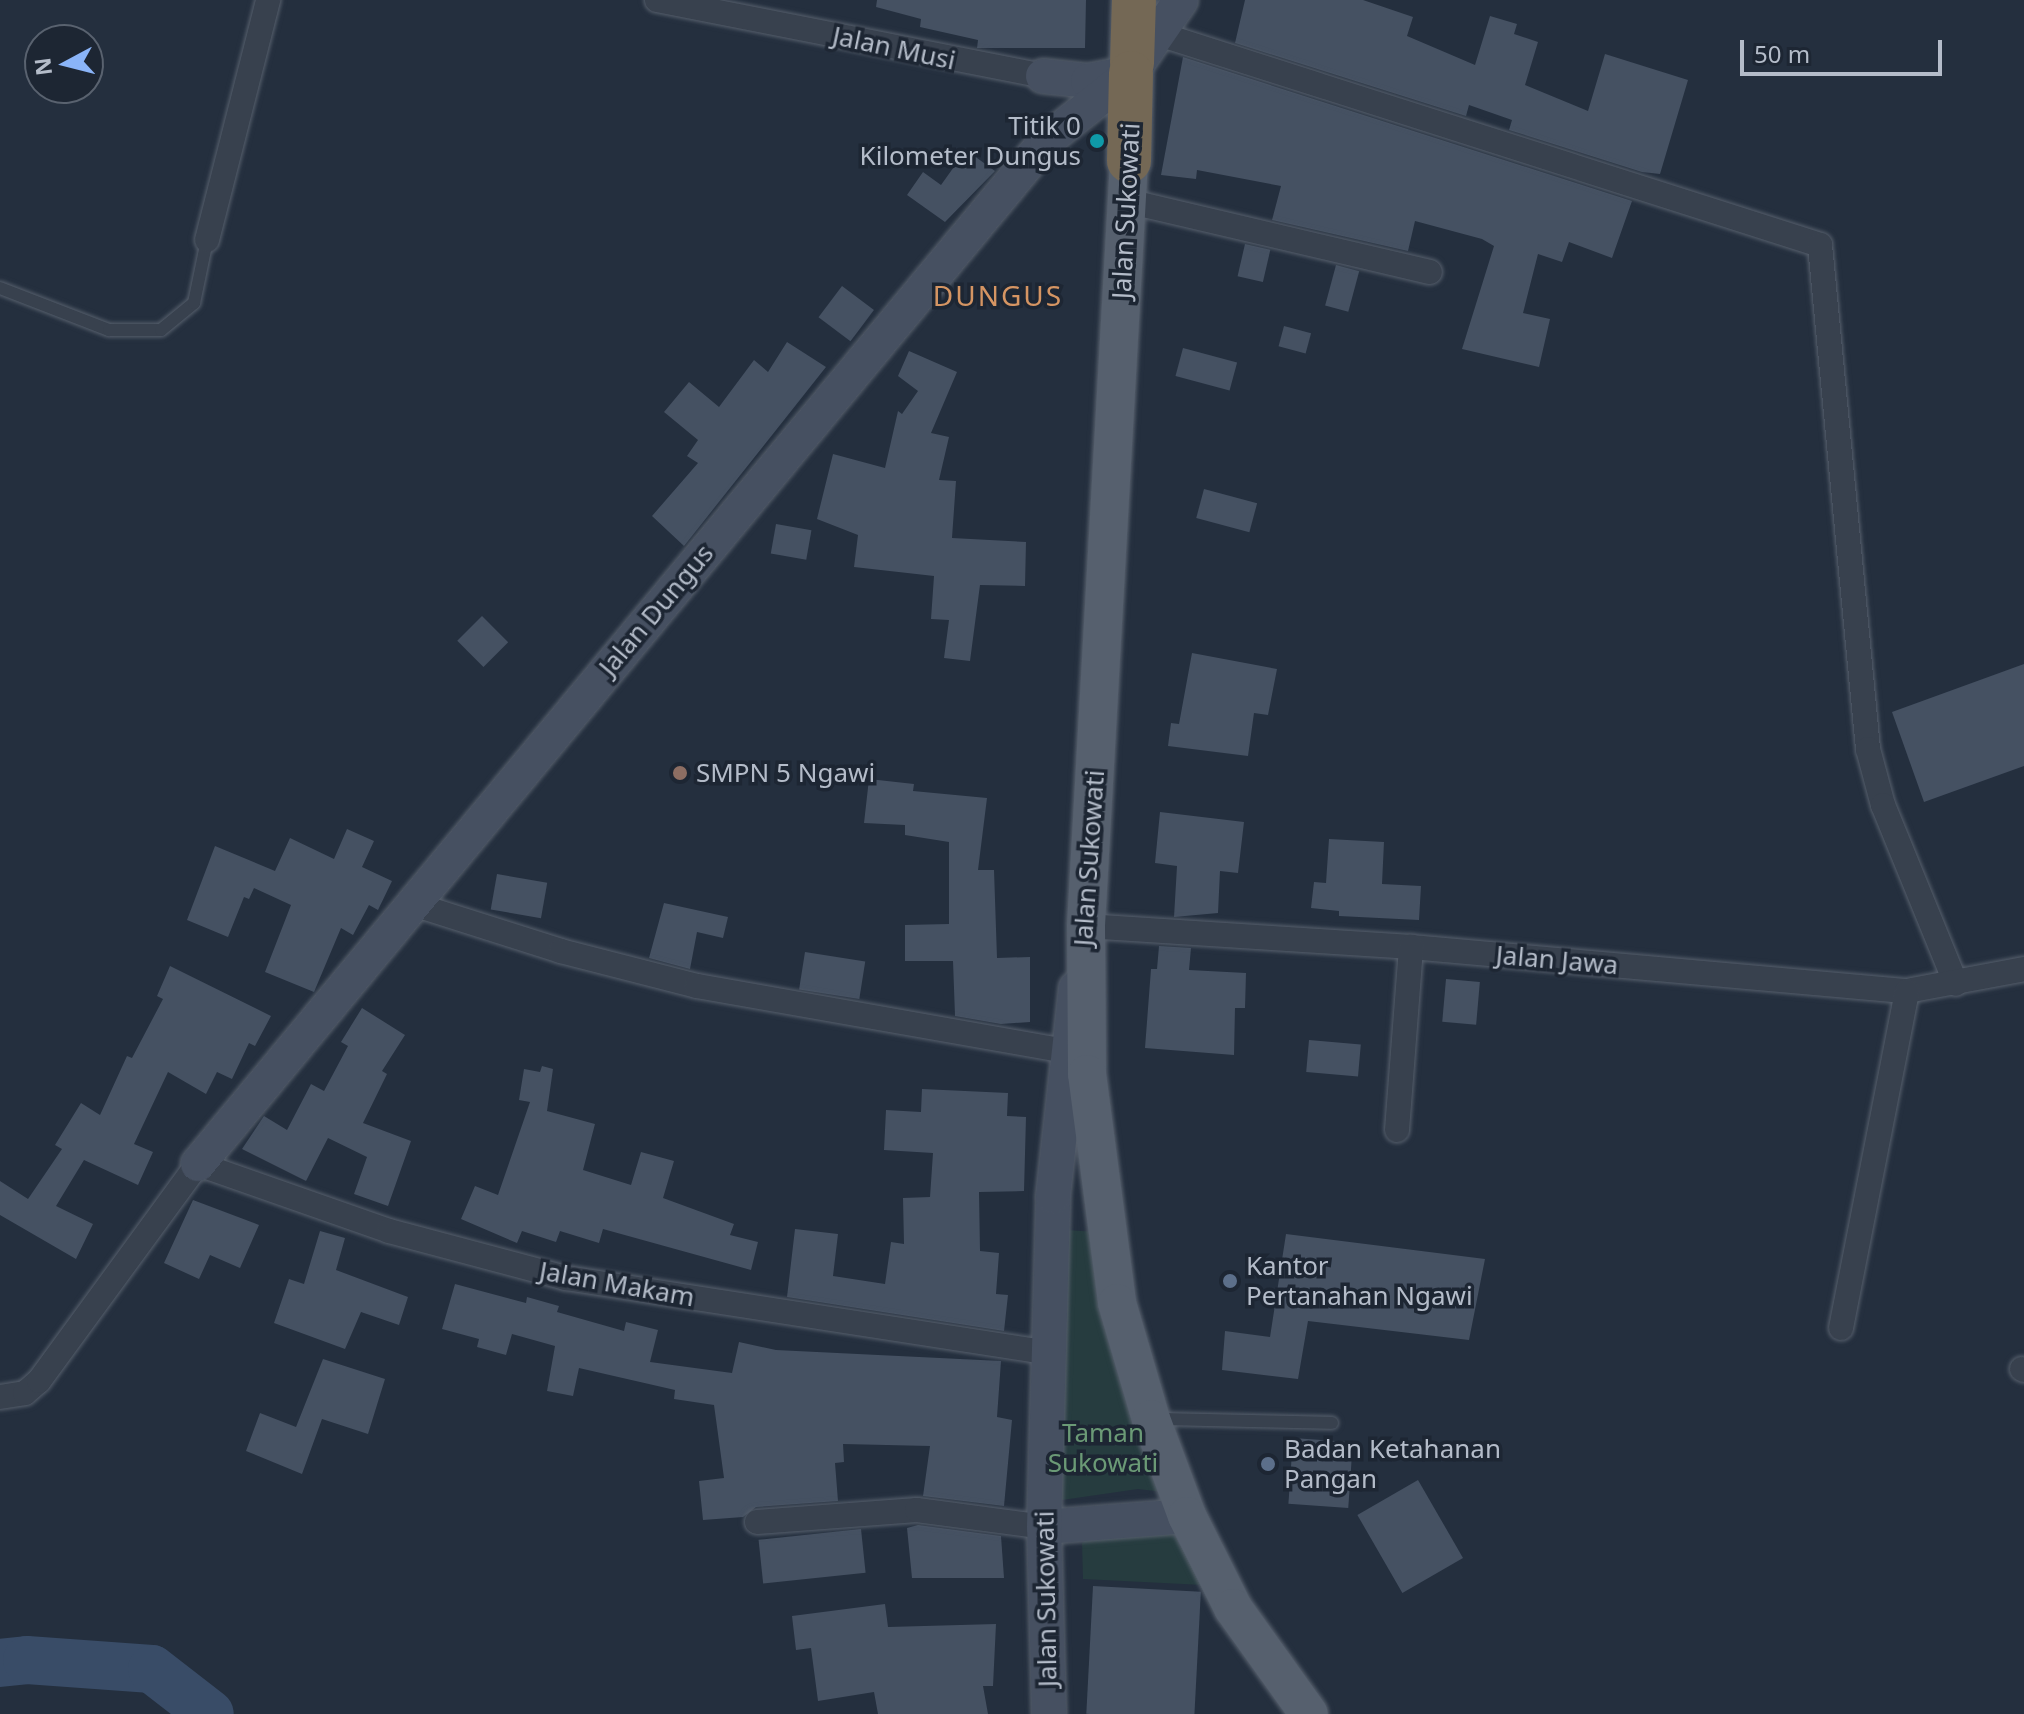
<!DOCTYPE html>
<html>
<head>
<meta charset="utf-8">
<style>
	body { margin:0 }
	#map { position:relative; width:2024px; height:1714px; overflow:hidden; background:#242f3e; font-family:"Noto Sans",sans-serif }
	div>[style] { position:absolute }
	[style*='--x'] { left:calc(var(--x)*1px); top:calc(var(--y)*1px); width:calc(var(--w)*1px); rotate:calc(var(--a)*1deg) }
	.green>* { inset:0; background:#263c3f }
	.river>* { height:48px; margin:-24px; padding:0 24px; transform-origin:24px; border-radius:24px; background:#394c67 }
	.building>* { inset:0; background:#455162; transform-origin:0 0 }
	.roads { filter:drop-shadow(0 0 2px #565f6c) drop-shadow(0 0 2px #565f6c) }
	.lane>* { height:12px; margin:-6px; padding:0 6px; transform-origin:6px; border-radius:6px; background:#38414e }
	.street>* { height:24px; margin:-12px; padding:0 12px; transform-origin:12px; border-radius:12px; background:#38414e }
	.secondary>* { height:34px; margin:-17px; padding:0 17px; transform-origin:17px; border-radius:17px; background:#465061 }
	.primary>* { height:38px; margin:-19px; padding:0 19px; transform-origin:19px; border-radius:19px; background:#56606e }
	.highway>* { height:44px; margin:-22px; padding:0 22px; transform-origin:22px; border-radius:22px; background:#746855 }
	.dots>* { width:22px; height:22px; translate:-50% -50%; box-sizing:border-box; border:4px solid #1d2633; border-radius:50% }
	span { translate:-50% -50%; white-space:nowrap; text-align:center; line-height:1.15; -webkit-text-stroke:7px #1d2633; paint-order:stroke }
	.street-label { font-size:26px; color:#b4bcc9 }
	.poi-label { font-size:26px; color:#b4bcc9 }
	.right { translate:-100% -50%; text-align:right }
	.left { translate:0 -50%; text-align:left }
	.park-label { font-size:26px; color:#6b9a76 }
	.neighbourhood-label { font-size:28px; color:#d59563; letter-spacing:2px }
	.north { position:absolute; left:24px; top:24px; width:80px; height:80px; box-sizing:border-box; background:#1d2633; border:2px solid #59626f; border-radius:50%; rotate:263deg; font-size:22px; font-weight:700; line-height:32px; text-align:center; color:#b4bcc9 }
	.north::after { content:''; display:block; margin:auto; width:28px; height:36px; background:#8ab4f8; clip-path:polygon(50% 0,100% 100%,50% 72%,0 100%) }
	.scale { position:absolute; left:1740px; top:40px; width:202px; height:36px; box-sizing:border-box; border:4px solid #b4bcc9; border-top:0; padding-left:10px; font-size:24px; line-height:28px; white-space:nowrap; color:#b4bcc9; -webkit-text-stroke:6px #1d2633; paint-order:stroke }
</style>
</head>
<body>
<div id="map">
	<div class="green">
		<div style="clip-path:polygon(1067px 1230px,1096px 1232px,1163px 1492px,1138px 1489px,1062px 1500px,1058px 1427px)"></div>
		<div style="clip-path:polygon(1170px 1531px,1189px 1540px,1203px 1585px,1083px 1579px,1082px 1543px,1099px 1532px)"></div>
	</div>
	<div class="river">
		<div style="--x:0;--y:1663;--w:27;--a:-6"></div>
		<div style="--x:27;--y:1660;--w:125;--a:4.1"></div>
		<div style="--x:152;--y:1669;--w:73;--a:37.8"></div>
	</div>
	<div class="building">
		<div style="clip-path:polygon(877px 0,1086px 0,1085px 48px,977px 48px,978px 40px,920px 27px,921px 19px,876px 7px)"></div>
		<div style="clip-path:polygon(1245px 0,1363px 0,1413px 17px,1407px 36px,1475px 65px,1490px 16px,1517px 24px,1514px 34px,1538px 42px,1525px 85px,1588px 111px,1605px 54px,1688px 80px,1660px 174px,1642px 172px,1509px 130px,1512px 120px,1469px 105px,1466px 116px,1235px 43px)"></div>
		<div style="clip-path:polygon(1183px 57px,1632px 201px,1612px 258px,1569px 242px,1562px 262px,1538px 254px,1523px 313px,1550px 319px,1539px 367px,1462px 349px,1494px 246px,1482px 239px,1415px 221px,1408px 251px,1272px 220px,1281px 186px,1197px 170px,1196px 179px,1161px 175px)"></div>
		<div style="clip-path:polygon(966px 150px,995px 171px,945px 222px,907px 195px,923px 172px,941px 185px)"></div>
		<div style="left:1245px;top:244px;width:26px;height:33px;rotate:13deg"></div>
		<div style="left:1336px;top:265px;width:24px;height:42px;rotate:15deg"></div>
		<div style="left:842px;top:286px;width:40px;height:39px;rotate:37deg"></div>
		<div style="left:1284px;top:326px;width:28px;height:21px;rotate:15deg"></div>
		<div style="clip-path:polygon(787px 342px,826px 367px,684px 546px,652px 516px,698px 463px,687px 456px,698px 440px,664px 412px,689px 382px,719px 407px,754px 360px,768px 372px)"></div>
		<div style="left:1183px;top:348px;width:56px;height:29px;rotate:15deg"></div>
		<div style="clip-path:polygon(909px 351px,957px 372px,931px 433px,949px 437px,939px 480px,956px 481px,952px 538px,1026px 542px,1025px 586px,980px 585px,970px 661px,944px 658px,949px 620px,931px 619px,934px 576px,854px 567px,858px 535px,817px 519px,833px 454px,885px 468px,898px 411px,902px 414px,918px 391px,898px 376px)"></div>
		<div style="left:1204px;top:489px;width:55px;height:30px;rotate:15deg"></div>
		<div style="left:776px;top:524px;width:36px;height:30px;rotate:10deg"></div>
		<div style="left:482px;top:616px;width:37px;height:35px;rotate:45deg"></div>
		<div style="clip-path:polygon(1192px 653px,1277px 669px,1268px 715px,1254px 713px,1248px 756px,1168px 746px,1171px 723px,1179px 724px)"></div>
		<div style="clip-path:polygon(2024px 664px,2024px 766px,1924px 802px,1892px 712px)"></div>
		<div style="clip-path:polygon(869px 779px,914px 784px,913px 791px,987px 798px,978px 870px,994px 870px,997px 958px,1030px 957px,1030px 1022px,1001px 1024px,955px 1016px,953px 961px,905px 961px,905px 925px,949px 924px,949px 842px,905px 835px,905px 825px,864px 823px)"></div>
		<div style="clip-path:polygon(1160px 812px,1244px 822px,1238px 873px,1220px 871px,1218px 913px,1174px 917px,1177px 866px,1155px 863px)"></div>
		<div style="clip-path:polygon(347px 829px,374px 841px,362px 867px,392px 881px,378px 910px,369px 905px,353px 935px,341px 928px,314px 992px,265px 972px,291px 905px,254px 888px,249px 899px,244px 897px,228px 937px,187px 920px,215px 846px,275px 871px,290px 838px,334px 859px)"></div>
		<div style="clip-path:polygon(1329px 839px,1384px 842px,1382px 884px,1421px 886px,1419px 920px,1339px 916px,1339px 911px,1311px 908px,1314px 882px,1326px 883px)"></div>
		<div style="left:497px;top:874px;width:51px;height:36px;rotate:10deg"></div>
		<div style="clip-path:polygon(664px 903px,728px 917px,723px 938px,697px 932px,690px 969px,649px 958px)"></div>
		<div style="clip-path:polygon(1159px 946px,1191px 948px,1189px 970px,1246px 973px,1245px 1008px,1235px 1008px,1234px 1055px,1145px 1048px,1151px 969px,1157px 969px)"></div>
		<div style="left:805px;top:952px;width:61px;height:38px;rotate:9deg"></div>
		<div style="clip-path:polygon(170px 966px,271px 1016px,255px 1046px,249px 1043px,232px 1079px,217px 1072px,206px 1094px,168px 1072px,134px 1144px,153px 1152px,138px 1185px,84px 1160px,56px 1206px,93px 1224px,76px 1259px,0 1215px,0 1181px,28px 1199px,62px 1149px,55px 1145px,81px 1103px,100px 1115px,127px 1056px,132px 1058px,163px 999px,157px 996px)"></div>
		<div style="left:1446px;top:979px;width:34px;height:43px;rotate:5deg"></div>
		<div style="clip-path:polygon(362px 1008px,405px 1035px,382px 1071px,387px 1074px,363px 1123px,411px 1141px,388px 1206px,354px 1194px,367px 1157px,328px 1138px,306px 1181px,242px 1149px,264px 1116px,287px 1130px,311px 1084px,324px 1091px,348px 1046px,341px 1042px)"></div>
		<div style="left:1309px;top:1040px;width:52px;height:32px;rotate:5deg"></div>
		<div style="clip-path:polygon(542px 1066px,553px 1069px,547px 1111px,595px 1124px,583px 1170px,631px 1185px,641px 1152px,674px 1161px,663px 1198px,734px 1224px,730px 1235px,758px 1242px,751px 1270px,603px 1229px,599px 1243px,560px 1231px,556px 1242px,522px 1231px,517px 1243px,461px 1219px,475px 1186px,498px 1195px,530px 1102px,519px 1100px,524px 1069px,540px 1072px)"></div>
		<div style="clip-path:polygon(922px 1089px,1008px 1093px,1007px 1116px,1026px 1117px,1024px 1191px,979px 1192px,980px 1251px,999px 1253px,996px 1294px,1008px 1295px,1004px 1331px,787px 1297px,795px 1229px,838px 1234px,833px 1276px,885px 1284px,891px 1242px,904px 1244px,903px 1198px,930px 1197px,933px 1153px,884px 1150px,886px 1110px,921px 1112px)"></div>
		<div style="clip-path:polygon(193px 1200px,259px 1225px,240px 1268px,210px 1255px,199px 1279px,164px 1263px)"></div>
		<div style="clip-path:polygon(320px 1231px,345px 1238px,336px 1270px,408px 1297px,399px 1325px,361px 1312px,345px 1349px,274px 1323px,289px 1279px,304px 1284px)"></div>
		<div style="clip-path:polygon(1286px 1234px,1485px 1259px,1469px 1340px,1308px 1321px,1298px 1379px,1222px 1370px,1225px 1331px,1270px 1337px)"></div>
		<div style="clip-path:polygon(455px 1284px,526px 1303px,527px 1297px,559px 1306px,557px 1312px,624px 1331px,626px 1322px,658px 1330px,650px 1362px,732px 1373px,739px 1342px,776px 1350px,1001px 1361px,997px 1417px,1012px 1420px,1004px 1506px,923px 1496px,930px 1446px,843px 1444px,844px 1462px,835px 1463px,838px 1501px,756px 1507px,743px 1517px,703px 1520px,699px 1481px,724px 1478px,714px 1405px,674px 1399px,675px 1390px,579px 1368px,573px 1396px,547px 1391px,555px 1346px,512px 1334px,506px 1355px,477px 1347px,479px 1339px,442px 1329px)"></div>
		<div style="clip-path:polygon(323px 1359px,385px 1379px,368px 1434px,322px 1419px,302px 1474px,246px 1451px,260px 1413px,296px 1427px)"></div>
		<div style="left:1293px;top:1438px;width:60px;height:66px;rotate:4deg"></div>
		<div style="left:1418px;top:1480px;width:90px;height:70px;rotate:60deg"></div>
		<div style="clip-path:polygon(918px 1525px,1001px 1536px,1004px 1578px,912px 1578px,907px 1528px)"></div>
		<div style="left:861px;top:1529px;width:44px;height:103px;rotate:84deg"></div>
		<div style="left:1093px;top:1586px;width:108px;height:128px;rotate:3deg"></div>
		<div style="clip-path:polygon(885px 1604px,888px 1627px,996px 1624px,993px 1686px,983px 1686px,988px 1714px,878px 1714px,874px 1692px,818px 1701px,811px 1648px,796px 1650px,792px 1616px)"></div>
	</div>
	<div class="roads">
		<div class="lane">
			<div style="--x:0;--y:288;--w:117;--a:21.1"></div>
			<div style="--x:109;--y:330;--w:52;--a:0"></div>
			<div style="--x:161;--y:330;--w:43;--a:-39.3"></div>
			<div style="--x:194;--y:303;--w:64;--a:-78.3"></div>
			<div style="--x:1158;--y:1419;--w:174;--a:1.3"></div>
		</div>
		<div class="street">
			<div style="--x:657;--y:0;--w:393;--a:11.1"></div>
			<div style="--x:1159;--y:34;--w:694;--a:17.7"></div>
			<div style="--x:1820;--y:245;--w:506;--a:84.56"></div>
			<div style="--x:1868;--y:749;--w:58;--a:75"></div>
			<div style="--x:1883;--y:805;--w:193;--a:67.8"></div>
			<div style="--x:1127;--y:201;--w:311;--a:13.2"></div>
			<div style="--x:207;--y:240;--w:248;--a:-75.7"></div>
			<div style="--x:413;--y:904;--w:155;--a:17.6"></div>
			<div style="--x:561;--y:951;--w:140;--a:14.4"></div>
			<div style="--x:697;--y:986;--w:374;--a:10"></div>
			<div style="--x:1086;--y:926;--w:326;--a:3.7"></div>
			<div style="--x:1411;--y:947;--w:498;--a:5.1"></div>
			<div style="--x:1907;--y:991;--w:119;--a:-10.6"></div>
			<div style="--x:1397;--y:1130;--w:184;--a:-85.6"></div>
			<div style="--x:1841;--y:1328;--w:343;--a:-78.9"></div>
			<div style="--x:2022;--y:1369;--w:2;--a:27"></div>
			<div style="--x:0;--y:1397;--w:25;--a:-9"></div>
			<div style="--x:25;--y:1393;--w:18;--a:-41"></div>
			<div style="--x:39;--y:1381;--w:269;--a:-53.8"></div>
			<div style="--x:198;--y:1164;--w:202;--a:19.3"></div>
			<div style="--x:389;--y:1231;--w:183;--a:14.9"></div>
			<div style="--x:566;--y:1278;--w:488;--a:8.8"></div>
			<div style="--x:757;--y:1522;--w:160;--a:-4.3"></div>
			<div style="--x:917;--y:1510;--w:128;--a:7.6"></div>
		</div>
		<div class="secondary">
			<div style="--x:1043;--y:76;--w:45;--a:6.3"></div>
			<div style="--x:1088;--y:81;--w:36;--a:-11"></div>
			<div style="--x:198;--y:1164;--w:1330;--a:-50.34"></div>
			<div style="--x:1047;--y:140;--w:107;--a:-38.6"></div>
			<div style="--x:1131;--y:73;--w:88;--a:-55.6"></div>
			<div style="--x:1044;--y:1527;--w:143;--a:-4.4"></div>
			<div style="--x:1049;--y:1714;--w:187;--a:-91.5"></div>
			<div style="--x:1044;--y:1527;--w:331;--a:-88.4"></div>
			<div style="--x:1053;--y:1196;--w:209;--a:-83.7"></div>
		</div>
		<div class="primary">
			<div style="--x:1129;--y:161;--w:766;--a:93.22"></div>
			<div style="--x:1086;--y:926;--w:148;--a:89.6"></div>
			<div style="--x:1087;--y:1074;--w:231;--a:82.5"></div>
			<div style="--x:1117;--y:1303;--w:121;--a:73.7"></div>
			<div style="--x:1151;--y:1419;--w:103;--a:69.6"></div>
			<div style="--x:1187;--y:1516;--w:103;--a:63.4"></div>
			<div style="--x:1233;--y:1608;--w:130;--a:54.4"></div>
		</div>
		<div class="highway">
			<div style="--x:1132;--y:63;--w:63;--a:-88.2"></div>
			<div style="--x:1129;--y:161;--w:88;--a:-88.7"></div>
		</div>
	</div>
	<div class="dots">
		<div style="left:1097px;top:141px;background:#0f9aa8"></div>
		<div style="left:680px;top:773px;background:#8d6e63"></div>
		<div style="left:1230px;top:1281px;background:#5c6f8a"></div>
		<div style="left:1268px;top:1464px;background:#5c6f8a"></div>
	</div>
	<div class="street-label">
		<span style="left:894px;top:48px;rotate:12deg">Jalan Musi</span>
		<span style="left:1126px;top:211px;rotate:-87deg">Jalan Sukowati</span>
		<span style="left:656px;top:610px;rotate:-50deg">Jalan Dungus</span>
		<span style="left:1089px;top:858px;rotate:-86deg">Jalan Sukowati</span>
		<span style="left:1557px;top:960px;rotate:5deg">Jalan Jawa</span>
		<span style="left:617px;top:1284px;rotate:10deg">Jalan Makam</span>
		<span style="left:1046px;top:1599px;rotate:-91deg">Jalan Sukowati</span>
	</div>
	<div class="poi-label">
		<span class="right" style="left:1081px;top:141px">Titik 0<br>Kilometer Dungus</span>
		<span class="left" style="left:696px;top:773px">SMPN 5 Ngawi</span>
		<span class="left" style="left:1246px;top:1281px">Kantor<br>Pertanahan Ngawi</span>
		<span class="left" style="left:1284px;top:1464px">Badan Ketahanan<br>Pangan</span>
	</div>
	<div class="park-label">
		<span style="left:1103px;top:1448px">Taman<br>Sukowati</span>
	</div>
	<div class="neighbourhood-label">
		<span style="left:998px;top:295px">DUNGUS</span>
	</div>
	<div class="north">N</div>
	<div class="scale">50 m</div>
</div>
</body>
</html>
